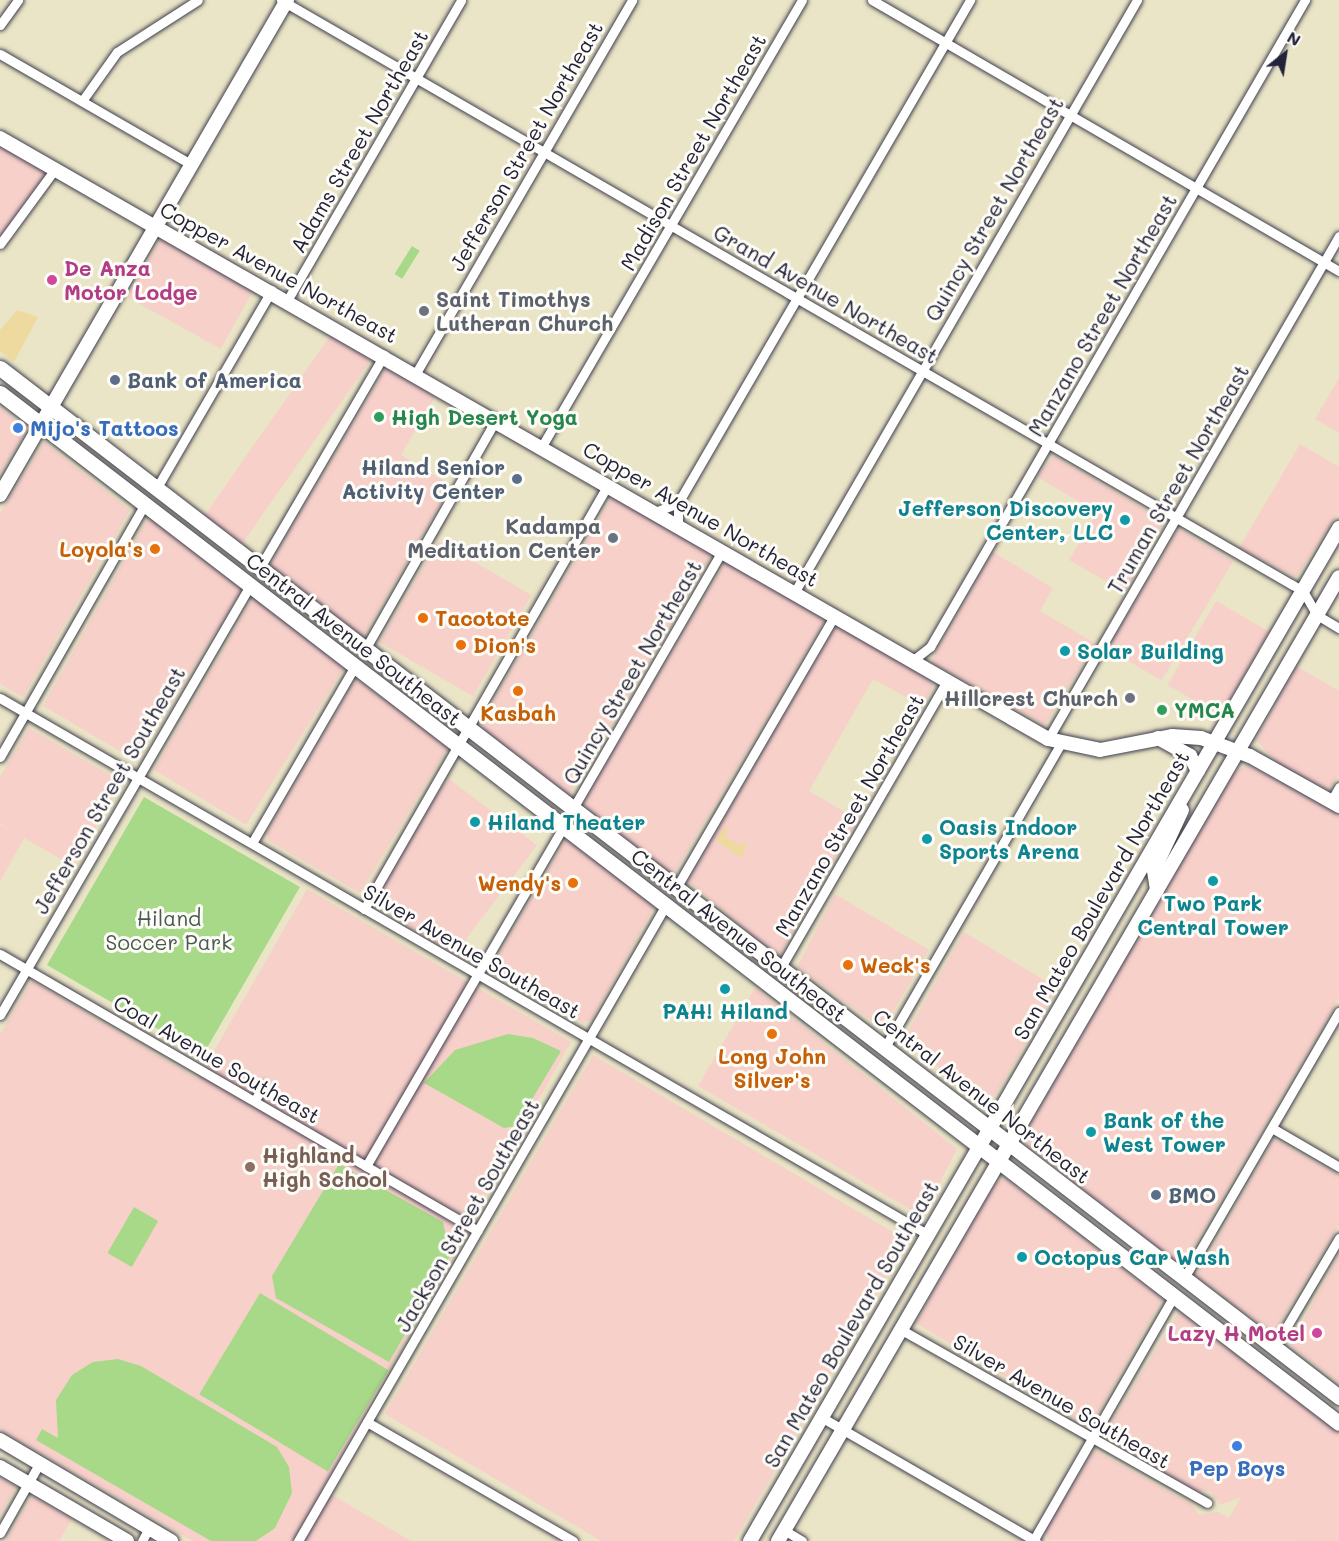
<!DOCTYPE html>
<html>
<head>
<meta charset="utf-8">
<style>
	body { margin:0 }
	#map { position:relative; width:1339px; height:1541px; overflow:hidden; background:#eae5c6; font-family:Mali,sans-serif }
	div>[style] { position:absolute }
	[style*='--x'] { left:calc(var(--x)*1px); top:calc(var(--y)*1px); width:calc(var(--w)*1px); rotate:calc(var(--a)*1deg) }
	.built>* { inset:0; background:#f7d0ca; transform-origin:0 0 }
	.green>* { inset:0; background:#a7d988; transform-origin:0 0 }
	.sand>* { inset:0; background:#eeda9e }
	.roads { filter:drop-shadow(0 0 2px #403f50) drop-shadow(0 0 2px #403f50) }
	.street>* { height:9px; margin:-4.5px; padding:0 4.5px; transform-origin:4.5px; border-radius:4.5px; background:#fff }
	.secondary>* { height:14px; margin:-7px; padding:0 7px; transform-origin:7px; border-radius:7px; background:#fff }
	.primary>* { height:15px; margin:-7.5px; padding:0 7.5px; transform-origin:7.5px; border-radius:7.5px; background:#fff }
	.dots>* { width:16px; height:16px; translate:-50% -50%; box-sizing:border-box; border:3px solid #fdfcf7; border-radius:50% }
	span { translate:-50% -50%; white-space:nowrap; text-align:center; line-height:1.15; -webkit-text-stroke:6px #fdfcf7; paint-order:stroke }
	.street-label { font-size:21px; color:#22223b }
	.hotel-label { font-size:21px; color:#b23c85; font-weight:700 }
	.left { translate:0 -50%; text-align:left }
	.right { translate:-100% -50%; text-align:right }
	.worship-label { font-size:21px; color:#5b616d; font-weight:700 }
	.service-label { font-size:21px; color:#4e5e75; font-weight:700 }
	.leisure-label { font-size:21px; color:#27864d; font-weight:700 }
	.shop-label { font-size:21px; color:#366cbe; font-weight:700 }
	.culture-label { font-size:21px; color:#0d838f; font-weight:700 }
	.food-label { font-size:21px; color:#c56008; font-weight:700 }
	.park-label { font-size:21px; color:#4a5952 }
	.education-label { font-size:21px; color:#785e54; font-weight:700 }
	.north { position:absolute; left:1255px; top:24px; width:60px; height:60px; -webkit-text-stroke:4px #fdfcf7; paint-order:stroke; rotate:30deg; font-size:16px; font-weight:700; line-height:24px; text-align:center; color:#22223b }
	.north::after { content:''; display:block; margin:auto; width:21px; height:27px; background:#22223b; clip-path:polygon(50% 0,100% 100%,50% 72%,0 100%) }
</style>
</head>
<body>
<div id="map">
	<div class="built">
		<div style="clip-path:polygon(0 145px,46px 171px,46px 178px,0 239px)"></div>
		<div style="left:161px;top:238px;width:106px;height:68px;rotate:29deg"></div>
		<div style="left:333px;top:332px;width:47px;height:228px;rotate:35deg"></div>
		<div style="clip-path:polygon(392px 366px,437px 393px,401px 455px,451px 485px,362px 638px,268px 568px,386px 368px)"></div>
		<div style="clip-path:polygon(1339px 378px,1339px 433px,1315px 419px)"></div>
		<div style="clip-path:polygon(0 408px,27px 429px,0 473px)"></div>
		<div style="clip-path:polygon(44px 442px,130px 510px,23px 697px,0 684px,0 513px)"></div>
		<div style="clip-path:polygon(1300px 444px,1339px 467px,1339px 512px,1296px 577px,1239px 548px)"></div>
		<div style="clip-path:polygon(1054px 456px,1164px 521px,1125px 592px,1069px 560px,1097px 512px,1037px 477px)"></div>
		<div style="clip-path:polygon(612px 497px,712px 554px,569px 795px,485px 731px,481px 722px)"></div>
		<div style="clip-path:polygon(154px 519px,245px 585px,135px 760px,43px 706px,146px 521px)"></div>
		<div style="left:1179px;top:529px;width:63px;height:139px;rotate:31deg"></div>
		<div style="left:438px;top:541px;width:108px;height:117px;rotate:30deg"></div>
		<div style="clip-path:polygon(993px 552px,1053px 588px,1040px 611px,1095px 643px,1045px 725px,931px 662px)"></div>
		<div style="clip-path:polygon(726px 561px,820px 615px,823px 623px,673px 875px,587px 810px,584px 800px)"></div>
		<div style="clip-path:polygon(255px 594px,344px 667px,246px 825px,154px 770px)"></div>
		<div style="left:1216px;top:601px;width:61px;height:97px;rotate:30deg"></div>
		<div style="clip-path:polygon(842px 627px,930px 679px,933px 687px,922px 706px,873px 679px,809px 791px,857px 819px,781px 952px,775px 954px,688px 881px,834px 629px)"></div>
		<div style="clip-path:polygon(1296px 666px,1339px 691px,1339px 775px,1328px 790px,1280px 765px,1256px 740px)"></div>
		<div style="clip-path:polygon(356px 679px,448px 747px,360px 893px,269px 841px,266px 833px)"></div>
		<div style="clip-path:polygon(29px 728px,122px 782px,73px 866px,24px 838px,0 882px,0 825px,20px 836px,0 824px,0 777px)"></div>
		<div style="clip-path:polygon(1247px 765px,1339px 813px,1339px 998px,1185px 1261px,1178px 1264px,1025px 1144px,1023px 1136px,1234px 773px)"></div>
		<div style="left:449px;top:779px;width:110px;height:141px;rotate:37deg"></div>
		<div style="clip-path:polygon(566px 839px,655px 905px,592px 1019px,583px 1023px,491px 968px)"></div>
		<div style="clip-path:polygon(307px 889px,571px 1042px,322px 1489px,411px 1541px,193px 1541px,0 1430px,0 1034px,32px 981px,198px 1079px)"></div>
		<div style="clip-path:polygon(835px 894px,929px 950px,883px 1029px,797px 967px)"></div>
		<div style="clip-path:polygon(964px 932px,1057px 988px,996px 1094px,987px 1101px,902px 1042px)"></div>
		<div style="clip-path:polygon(755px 988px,957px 1149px,925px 1212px,918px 1214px,698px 1086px)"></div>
		<div style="clip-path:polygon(593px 1055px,908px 1241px,734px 1541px,601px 1541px,385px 1414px)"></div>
		<div style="clip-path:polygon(1274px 1139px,1339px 1175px,1339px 1225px,1273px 1334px,1196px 1276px)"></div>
		<div style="clip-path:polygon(1005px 1178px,1162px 1299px,1090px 1427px,916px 1323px,994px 1184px)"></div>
		<div style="clip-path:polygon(1339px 1255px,1339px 1383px,1290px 1345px)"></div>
		<div style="clip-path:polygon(1179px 1312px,1339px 1433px,1339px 1541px,1048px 1540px,1045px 1530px,1094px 1450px,1191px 1504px,1199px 1515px,1218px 1512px,1229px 1518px,1241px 1497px,1221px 1505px,1210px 1491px,1194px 1491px,1103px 1436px)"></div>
		<div style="clip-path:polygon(0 1478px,16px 1487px,0 1515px)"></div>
		<div style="clip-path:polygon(32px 1496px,72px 1519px,59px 1541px,6px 1541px)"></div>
	</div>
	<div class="green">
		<div style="left:412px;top:246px;width:9px;height:33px;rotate:32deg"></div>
		<div style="left:144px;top:797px;width:180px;height:194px;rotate:30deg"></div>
		<div style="clip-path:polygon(508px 1034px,533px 1038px,561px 1051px,516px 1126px,504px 1128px,424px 1083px,455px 1050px)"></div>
		<div style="clip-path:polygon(339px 1164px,443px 1222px,450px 1256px,389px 1362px,276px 1298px,272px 1276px)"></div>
		<div style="left:134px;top:1207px;width:28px;height:53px;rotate:30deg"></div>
		<div style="left:260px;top:1293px;width:150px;height:118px;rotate:31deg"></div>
		<div style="clip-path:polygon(118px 1359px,141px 1366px,277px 1447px,289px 1467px,292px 1493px,275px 1528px,256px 1541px,211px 1541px,36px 1440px,42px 1429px,58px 1438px,56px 1400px,72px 1375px,93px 1362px)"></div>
	</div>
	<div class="sand">
		<div style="clip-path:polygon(17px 310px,38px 317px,14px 362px,0 351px,0 330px)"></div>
		<div style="clip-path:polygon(724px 828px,729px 830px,725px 837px,741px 846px,748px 841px,742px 858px,716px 841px)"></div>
	</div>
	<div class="roads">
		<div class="street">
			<div style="--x:281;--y:0;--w:1181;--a:30.04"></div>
			<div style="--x:1303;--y:591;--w:28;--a:60"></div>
			<div style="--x:1317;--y:615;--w:26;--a:31"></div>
			<div style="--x:872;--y:0;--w:540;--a:30.13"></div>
			<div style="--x:0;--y:25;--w:31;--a:-54"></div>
			<div style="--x:0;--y:54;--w:222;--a:30"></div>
			<div style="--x:82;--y:101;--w:60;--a:-54.5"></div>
			<div style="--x:117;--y:52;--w:96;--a:-32.7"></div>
			<div style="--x:0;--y:244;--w:93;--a:-53.7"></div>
			<div style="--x:288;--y:299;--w:345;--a:-59.9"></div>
			<div style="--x:416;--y:373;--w:431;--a:-59.9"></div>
			<div style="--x:542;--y:446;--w:516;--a:-59.76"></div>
			<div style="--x:156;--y:489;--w:230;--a:-59.8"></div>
			<div style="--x:655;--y:512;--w:25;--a:-21"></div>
			<div style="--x:678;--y:525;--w:22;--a:-90"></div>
			<div style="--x:678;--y:503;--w:582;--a:-59.86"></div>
			<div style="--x:259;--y:569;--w:248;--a:-59.7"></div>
			<div style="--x:794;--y:593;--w:685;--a:-59.95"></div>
			<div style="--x:364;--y:651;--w:266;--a:-60.3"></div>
			<div style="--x:912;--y:661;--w:23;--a:-38"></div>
			<div style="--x:930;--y:647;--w:748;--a:-59.9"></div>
			<div style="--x:0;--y:698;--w:1071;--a:30.04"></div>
			<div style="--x:1048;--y:739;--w:581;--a:-59.95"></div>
			<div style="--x:0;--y:757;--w:292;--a:-60.2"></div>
			<div style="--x:1331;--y:801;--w:16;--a:-60"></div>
			<div style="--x:572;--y:810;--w:299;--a:-59.9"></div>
			<div style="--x:252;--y:843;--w:203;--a:-59.8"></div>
			<div style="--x:676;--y:888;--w:315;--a:-59.8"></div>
			<div style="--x:364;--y:909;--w:489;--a:-60.1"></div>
			<div style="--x:0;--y:954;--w:552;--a:30.09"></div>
			<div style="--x:781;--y:967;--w:331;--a:-59.9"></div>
			<div style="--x:0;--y:1015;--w:497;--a:-59.8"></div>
			<div style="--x:885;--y:1047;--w:349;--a:-59.9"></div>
			<div style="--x:255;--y:1100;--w:16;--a:-60"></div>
			<div style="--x:1272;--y:1128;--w:78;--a:30.2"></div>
			<div style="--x:366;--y:1166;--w:392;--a:-59.8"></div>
			<div style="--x:1184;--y:1278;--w:308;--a:-59.8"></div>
			<div style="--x:900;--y:1329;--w:353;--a:29.5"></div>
			<div style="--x:1274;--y:1348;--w:128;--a:-59.4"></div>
			<div style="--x:821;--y:1417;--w:248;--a:30"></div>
			<div style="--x:367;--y:1422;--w:238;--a:30"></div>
			<div style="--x:784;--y:1530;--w:21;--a:31"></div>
			<div style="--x:0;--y:1533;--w:79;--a:-60.5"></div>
			<div style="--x:142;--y:1541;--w:15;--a:-62"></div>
			<div style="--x:298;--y:1541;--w:735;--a:-59.95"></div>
			<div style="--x:1033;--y:1541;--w:283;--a:-60.1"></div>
		</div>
		<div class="secondary">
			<div style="--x:0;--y:138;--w:1208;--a:29.83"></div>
			<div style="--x:1048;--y:739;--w:53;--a:11.9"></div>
			<div style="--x:1100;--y:750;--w:73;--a:-11"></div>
			<div style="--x:1172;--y:736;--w:29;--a:4"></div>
			<div style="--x:1201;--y:738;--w:52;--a:20.2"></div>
			<div style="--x:1250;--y:756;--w:102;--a:29.3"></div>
			<div style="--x:0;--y:495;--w:572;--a:-59.89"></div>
			<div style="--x:1158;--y:738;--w:37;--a:29"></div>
			<div style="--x:1190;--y:756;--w:17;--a:62"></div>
			<div style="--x:1157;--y:890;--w:20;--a:-99"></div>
			<div style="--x:1154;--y:870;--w:66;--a:-65"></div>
			<div style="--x:0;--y:1440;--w:199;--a:30.6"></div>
			<div style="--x:0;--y:1467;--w:147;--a:30.2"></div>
			<div style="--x:750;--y:1541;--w:1172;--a:-59.82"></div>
			<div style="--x:778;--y:1541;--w:1115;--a:-59.8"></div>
		</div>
		<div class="primary">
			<div style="--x:0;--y:368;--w:1689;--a:37.54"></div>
			<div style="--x:0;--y:393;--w:1689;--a:37.57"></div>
		</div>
	</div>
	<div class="dots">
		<div style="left:52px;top:280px;background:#d1479c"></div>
		<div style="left:424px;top:311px;background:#6b7280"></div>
		<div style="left:115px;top:380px;background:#5c6f8a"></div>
		<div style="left:379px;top:417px;background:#2e9e5b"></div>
		<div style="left:18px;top:428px;background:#3f7fe0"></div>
		<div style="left:517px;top:479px;background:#5c6f8a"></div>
		<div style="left:1125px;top:520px;background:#0f9aa8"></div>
		<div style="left:613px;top:538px;background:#6b7280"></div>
		<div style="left:155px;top:549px;background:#e8710a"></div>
		<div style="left:423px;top:618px;background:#e8710a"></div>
		<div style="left:461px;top:645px;background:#e8710a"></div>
		<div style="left:1065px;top:651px;background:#0f9aa8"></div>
		<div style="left:518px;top:691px;background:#e8710a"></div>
		<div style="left:1130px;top:698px;background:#6b7280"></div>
		<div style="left:1162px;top:710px;background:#2e9e5b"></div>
		<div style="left:475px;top:822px;background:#0f9aa8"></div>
		<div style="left:927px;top:839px;background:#0f9aa8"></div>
		<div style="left:1213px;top:881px;background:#0f9aa8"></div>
		<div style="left:573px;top:883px;background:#e8710a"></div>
		<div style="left:848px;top:965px;background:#e8710a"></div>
		<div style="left:725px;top:989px;background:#0f9aa8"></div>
		<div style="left:772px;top:1034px;background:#e8710a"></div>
		<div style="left:1091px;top:1132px;background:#0f9aa8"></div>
		<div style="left:250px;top:1167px;background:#8d6e63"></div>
		<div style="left:1156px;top:1195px;background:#5c6f8a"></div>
		<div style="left:1022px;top:1257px;background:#0f9aa8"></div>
		<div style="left:1317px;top:1333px;background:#d1479c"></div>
		<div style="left:1237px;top:1446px;background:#3f7fe0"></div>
	</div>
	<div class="street-label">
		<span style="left:359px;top:141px;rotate:-60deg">Adams Street Northeast</span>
		<span style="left:526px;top:146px;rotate:-60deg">Jefferson Street Northeast</span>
		<span style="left:693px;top:152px;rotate:-60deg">Madison Street Northeast</span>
		<span style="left:994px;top:209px;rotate:-60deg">Quincy Street Northeast</span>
		<span style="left:279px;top:272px;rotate:29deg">Copper Avenue Northeast</span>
		<span style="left:826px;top:294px;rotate:30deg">Grand Avenue Northeast</span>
		<span style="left:1102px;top:315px;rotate:-60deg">Manzano Street Northeast</span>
		<span style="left:1178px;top:479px;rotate:-60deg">Truman Street Northeast</span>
		<span style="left:701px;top:514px;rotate:30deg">Copper Avenue Northeast</span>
		<span style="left:354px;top:639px;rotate:38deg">Central Avenue Southeast</span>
		<span style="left:632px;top:672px;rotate:-60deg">Quincy Street Northeast</span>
		<span style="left:109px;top:790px;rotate:-60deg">Jefferson Street Southeast</span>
		<span style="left:849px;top:815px;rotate:-60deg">Manzano Street Northeast</span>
		<span style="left:1101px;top:895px;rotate:-60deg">San Mateo Boulevard Northeast</span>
		<span style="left:739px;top:935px;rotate:38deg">Central Avenue Southeast</span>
		<span style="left:472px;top:951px;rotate:30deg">Silver Avenue Southeast</span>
		<span style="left:217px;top:1059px;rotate:30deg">Coal Avenue Southeast</span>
		<span style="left:982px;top:1096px;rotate:38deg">Central Avenue Northeast</span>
		<span style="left:467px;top:1215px;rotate:-60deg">Jackson Street Southeast</span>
		<span style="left:851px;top:1324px;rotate:-60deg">San Mateo Boulevard Southeast</span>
		<span style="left:1062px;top:1401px;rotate:30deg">Silver Avenue Southeast</span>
	</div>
	<div class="hotel-label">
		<span class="left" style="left:64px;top:280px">De Anza<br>Motor Lodge</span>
		<span class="right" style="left:1305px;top:1333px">Lazy H Motel</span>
	</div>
	<div class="worship-label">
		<span class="left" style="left:436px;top:311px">Saint Timothys<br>Lutheran Church</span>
		<span class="right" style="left:601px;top:538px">Kadampa<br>Meditation Center</span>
		<span class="right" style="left:1118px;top:698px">Hillcrest Church</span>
	</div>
	<div class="service-label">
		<span class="left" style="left:127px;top:380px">Bank of America</span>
		<span class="right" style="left:505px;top:479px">Hiland Senior<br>Activity Center</span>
		<span class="left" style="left:1168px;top:1195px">BMO</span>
	</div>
	<div class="leisure-label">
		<span class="left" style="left:391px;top:417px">High Desert Yoga</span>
		<span class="left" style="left:1174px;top:710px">YMCA</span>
	</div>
	<div class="shop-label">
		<span class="left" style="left:30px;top:428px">Mijo's Tattoos</span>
		<span style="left:1237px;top:1468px">Pep Boys</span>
	</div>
	<div class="culture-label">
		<span class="right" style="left:1113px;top:520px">Jefferson Discovery<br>Center, LLC</span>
		<span class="left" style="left:1077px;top:651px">Solar Building</span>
		<span class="left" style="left:487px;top:822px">Hiland Theater</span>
		<span class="left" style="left:939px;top:839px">Oasis Indoor<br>Sports Arena</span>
		<span style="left:1213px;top:915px">Two Park<br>Central Tower</span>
		<span style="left:725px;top:1011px">PAH! Hiland</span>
		<span class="left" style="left:1103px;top:1132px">Bank of the<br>West Tower</span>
		<span class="left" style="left:1034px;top:1257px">Octopus Car Wash</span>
	</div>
	<div class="food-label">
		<span class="right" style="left:143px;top:549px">Loyola's</span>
		<span class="left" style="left:435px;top:618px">Tacotote</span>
		<span class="left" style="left:473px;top:645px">Dion's</span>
		<span style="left:518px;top:713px">Kasbah</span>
		<span class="right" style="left:561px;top:883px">Wendy's</span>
		<span class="left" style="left:860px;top:965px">Weck's</span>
		<span style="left:772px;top:1068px">Long John<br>Silver's</span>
	</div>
	<div class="park-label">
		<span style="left:169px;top:930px">Hiland<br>Soccer Park</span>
	</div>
	<div class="education-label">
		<span class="left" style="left:262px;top:1167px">Highland<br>High School</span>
	</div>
	<div class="north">N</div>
</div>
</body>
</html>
